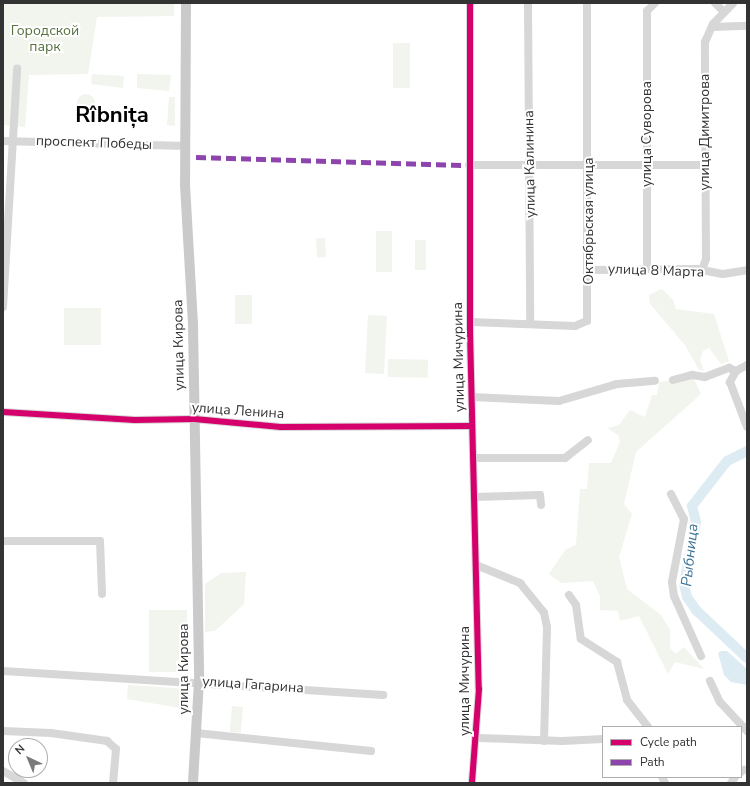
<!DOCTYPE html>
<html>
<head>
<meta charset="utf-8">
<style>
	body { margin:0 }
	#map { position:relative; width:750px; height:786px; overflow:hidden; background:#fff; font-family:"Nunito Sans",sans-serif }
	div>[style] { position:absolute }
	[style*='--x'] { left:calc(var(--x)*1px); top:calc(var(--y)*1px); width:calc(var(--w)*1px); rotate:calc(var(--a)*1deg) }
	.green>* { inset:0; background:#f1f5ed; transform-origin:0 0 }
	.round { border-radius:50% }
	.water>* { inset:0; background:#ddebf3 }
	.river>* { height:10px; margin:-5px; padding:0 5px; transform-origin:5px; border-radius:5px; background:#ddebf3 }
	.minor>* { height:8px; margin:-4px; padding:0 4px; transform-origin:4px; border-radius:4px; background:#d7d7d7 }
	.major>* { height:10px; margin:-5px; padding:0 5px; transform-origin:5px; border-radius:5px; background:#cacaca }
	.quiet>* { height:5px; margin-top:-2.5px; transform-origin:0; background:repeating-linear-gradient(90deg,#8e44ad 0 10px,transparent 0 15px) }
	.cycleway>* { height:6px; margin:-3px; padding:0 3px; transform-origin:3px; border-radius:3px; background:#d6006c }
	span { translate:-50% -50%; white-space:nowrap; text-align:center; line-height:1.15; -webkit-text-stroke:4px #fff; paint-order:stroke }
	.park-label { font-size:14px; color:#56703f }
	.street-label { font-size:14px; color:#333 }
	.water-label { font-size:15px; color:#3f7597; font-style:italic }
	.town-label { font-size:22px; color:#000; font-weight:700 }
	.frame { position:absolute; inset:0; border:4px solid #333; pointer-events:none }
	.legend { position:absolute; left:602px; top:726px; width:140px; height:52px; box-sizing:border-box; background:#fff; border:1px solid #adadad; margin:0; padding:5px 7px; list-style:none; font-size:12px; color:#333 }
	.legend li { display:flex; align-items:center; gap:8px; height:20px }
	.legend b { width:20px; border:1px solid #adadad }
	.north { position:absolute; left:8px; top:738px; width:40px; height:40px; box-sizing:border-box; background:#fff; border:1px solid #adadad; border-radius:50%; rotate:316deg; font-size:11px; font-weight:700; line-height:16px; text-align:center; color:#333 }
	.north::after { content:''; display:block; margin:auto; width:14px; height:18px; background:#7a7a7a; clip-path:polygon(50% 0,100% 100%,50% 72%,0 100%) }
</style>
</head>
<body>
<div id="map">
	<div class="green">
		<div style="clip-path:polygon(3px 3px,174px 3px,174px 16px,97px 17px,88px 74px,29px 75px,25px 127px,3px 125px)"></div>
		<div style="left:393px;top:43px;width:17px;height:45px"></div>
		<div style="clip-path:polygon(92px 74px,124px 76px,123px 88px,91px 84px)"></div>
		<div style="clip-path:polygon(137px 74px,171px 75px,169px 91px,137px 88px)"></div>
		<div class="round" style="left:77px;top:94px;width:18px;height:18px"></div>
		<div style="clip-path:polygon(169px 97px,175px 97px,175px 126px,167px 125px)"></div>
		<div style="left:376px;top:231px;width:16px;height:41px"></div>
		<div style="left:325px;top:238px;width:19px;height:9px;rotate:87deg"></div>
		<div style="left:415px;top:240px;width:11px;height:30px"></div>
		<div style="clip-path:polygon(662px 289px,673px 300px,676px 309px,714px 314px,729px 361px,721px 364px,709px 348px,703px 351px,700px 360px,704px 371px,699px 370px,685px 345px,650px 304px,649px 295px)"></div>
		<div style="left:235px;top:295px;width:17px;height:29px"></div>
		<div style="left:64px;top:308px;width:37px;height:37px"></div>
		<div style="left:368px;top:315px;width:19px;height:58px;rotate:3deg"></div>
		<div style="left:388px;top:359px;width:40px;height:18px;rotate:1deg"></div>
		<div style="clip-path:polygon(693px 377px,701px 394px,636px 452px,624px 504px,632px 514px,619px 557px,627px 589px,661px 615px,670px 630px,670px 648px,676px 654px,684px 647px,704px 669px,675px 662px,668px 674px,639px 616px,620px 621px,618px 611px,600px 610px,600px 596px,593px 581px,561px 583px,549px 574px,565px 550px,576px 545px,580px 489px,587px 489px,589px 463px,611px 463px,620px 442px,618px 435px,607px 428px,619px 425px,630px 410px,645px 417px,652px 395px,657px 395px,659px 382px)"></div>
		<div style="clip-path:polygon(246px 572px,244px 604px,215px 631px,205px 632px,205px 584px,221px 573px)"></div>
		<div style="left:187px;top:610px;width:62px;height:38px;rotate:90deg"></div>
		<div style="clip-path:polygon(128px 685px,188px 689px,186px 709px,127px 699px)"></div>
		<div style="left:232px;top:706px;width:11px;height:26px;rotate:5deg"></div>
	</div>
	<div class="water">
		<div style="clip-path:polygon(721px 651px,727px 651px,747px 669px,747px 685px,731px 682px,724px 675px,718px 653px)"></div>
	</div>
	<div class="river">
		<div style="--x:747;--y:451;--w:22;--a:153"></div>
		<div style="--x:727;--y:461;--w:57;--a:127.9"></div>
		<div style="--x:692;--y:506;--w:16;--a:76"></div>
		<div style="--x:696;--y:522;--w:63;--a:101"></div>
		<div style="--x:684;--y:584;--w:13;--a:77"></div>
		<div style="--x:687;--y:597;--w:16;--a:55"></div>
		<div style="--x:696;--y:610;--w:70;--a:43.3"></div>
	</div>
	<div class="minor">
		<div style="--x:470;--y:3;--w:329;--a:90"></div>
		<div style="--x:470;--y:332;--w:357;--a:88.6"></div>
		<div style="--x:479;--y:689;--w:94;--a:94.3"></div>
		<div style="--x:528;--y:3;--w:321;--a:89.6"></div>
		<div style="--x:715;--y:3;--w:13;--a:45"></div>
		<div style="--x:712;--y:27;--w:35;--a:-2"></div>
		<div style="--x:3;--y:141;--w:183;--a:1.6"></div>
		<div style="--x:469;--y:165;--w:237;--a:0"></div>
		<div style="--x:647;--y:269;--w:258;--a:-90"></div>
		<div style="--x:647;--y:11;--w:11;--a:-45"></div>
		<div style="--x:589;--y:270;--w:108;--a:-0.5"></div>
		<div style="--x:697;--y:269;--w:26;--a:11"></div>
		<div style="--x:723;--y:274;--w:24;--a:-9"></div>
		<div style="--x:702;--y:270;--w:12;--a:-70"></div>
		<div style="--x:706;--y:259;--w:217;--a:-90.3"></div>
		<div style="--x:705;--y:42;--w:20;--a:-66"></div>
		<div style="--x:713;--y:24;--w:29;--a:-46"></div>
		<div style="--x:3;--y:307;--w:239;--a:-86.6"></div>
		<div style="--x:470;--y:322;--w:105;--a:2.2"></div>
		<div style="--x:575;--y:326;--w:13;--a:-23"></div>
		<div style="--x:587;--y:321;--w:318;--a:-90"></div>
		<div style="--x:747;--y:365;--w:13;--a:151"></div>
		<div style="--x:736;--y:371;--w:13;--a:119"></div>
		<div style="--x:730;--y:382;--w:48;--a:69.3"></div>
		<div style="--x:673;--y:380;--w:20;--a:-15"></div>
		<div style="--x:692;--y:375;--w:13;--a:9"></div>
		<div style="--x:705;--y:377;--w:26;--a:-21"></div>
		<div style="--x:729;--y:368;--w:8;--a:23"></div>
		<div style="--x:472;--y:397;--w:87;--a:2.6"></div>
		<div style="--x:559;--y:401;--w:60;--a:-16.3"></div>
		<div style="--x:617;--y:384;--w:38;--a:-5"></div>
		<div style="--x:3;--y:412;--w:132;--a:3.5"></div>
		<div style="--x:135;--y:420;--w:59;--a:-1"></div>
		<div style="--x:194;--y:419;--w:87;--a:5.3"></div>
		<div style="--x:281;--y:427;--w:191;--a:-0.3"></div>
		<div style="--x:473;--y:458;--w:92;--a:0"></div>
		<div style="--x:565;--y:458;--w:29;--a:-38"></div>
		<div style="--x:671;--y:494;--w:28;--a:63"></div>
		<div style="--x:684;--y:519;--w:64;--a:100.8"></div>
		<div style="--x:672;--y:582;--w:14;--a:82"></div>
		<div style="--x:674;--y:596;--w:66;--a:65.8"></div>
		<div style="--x:474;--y:497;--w:66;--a:-1.7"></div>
		<div style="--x:540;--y:495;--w:10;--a:84"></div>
		<div style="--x:3;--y:541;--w:97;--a:0"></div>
		<div style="--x:100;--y:541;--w:53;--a:87.8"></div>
		<div style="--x:476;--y:565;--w:48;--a:22.2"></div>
		<div style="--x:520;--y:583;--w:38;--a:51"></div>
		<div style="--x:544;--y:613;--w:14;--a:78"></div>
		<div style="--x:547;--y:627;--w:114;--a:91.5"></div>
		<div style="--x:569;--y:595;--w:12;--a:55"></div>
		<div style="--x:576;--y:605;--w:34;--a:82"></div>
		<div style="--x:581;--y:639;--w:43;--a:32.6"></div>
		<div style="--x:617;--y:662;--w:39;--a:75"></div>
		<div style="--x:627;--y:700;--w:34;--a:52"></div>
		<div style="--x:3;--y:671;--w:381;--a:3.6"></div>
		<div style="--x:710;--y:681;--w:23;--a:65"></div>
		<div style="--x:720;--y:702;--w:40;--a:47"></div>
		<div style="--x:3;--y:731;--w:48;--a:2.4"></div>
		<div style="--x:51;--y:733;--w:57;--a:8.1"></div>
		<div style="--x:107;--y:741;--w:12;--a:42"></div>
		<div style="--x:116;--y:749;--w:34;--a:95"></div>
		<div style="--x:196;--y:733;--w:176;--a:5.9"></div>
		<div style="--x:478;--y:738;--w:84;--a:2"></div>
		<div style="--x:562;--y:741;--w:41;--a:-2.8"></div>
		<div style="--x:3;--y:771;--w:24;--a:30"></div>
		<div style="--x:741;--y:772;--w:4;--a:-34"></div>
		<div style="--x:662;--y:777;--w:7;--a:63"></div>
		<div style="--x:731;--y:783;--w:7;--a:-56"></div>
	</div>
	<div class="major">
		<div style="--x:186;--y:3;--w:182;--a:90.3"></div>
		<div style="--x:185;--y:185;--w:140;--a:86.7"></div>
		<div style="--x:193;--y:325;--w:356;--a:89"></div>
		<div style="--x:199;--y:681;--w:102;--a:93.4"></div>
	</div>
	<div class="quiet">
		<div style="--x:196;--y:157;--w:266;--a:1.7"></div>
	</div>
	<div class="cycleway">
		<div style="--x:470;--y:3;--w:329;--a:90"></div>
		<div style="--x:470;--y:332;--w:357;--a:88.6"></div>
		<div style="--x:479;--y:689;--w:94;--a:94.3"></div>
		<div style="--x:3;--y:412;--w:132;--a:3.5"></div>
		<div style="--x:135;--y:420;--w:59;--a:-1"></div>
		<div style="--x:194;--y:419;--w:87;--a:5.3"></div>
		<div style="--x:281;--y:427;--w:191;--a:-0.3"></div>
	</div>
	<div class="park-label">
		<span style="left:45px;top:39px">Городской<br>парк</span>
	</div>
	<div class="street-label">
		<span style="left:705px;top:132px;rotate:-90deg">улица Димитрова</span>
		<span style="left:647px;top:134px;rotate:-90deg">улица Суворова</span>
		<span style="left:94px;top:143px;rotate:2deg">проспект Победы</span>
		<span style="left:530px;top:164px;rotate:-91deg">улица Калинина</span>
		<span style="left:589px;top:221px;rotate:-90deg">Октябрьская улица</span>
		<span style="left:656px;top:271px;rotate:2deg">улица 8 Марта</span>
		<span style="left:179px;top:345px;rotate:-91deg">улица Кирова</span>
		<span style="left:459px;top:357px;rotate:-91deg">улица Мичурина</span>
		<span style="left:238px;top:411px;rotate:4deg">улица Ленина</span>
		<span style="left:184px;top:669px;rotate:-90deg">улица Кирова</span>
		<span style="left:465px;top:681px;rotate:-90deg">улица Мичурина</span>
		<span style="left:253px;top:685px;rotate:4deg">улица Гагарина</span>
	</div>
	<div class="water-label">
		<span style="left:690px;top:555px;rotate:-84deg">Рыбница</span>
	</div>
	<div class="town-label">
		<span style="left:112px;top:116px">Rîbnița</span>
	</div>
	<div class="frame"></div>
	<ul class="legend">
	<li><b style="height:5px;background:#d6006c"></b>Cycle path</li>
	<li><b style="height:5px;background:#8e44ad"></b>Path</li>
	</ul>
	<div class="north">N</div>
</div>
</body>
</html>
